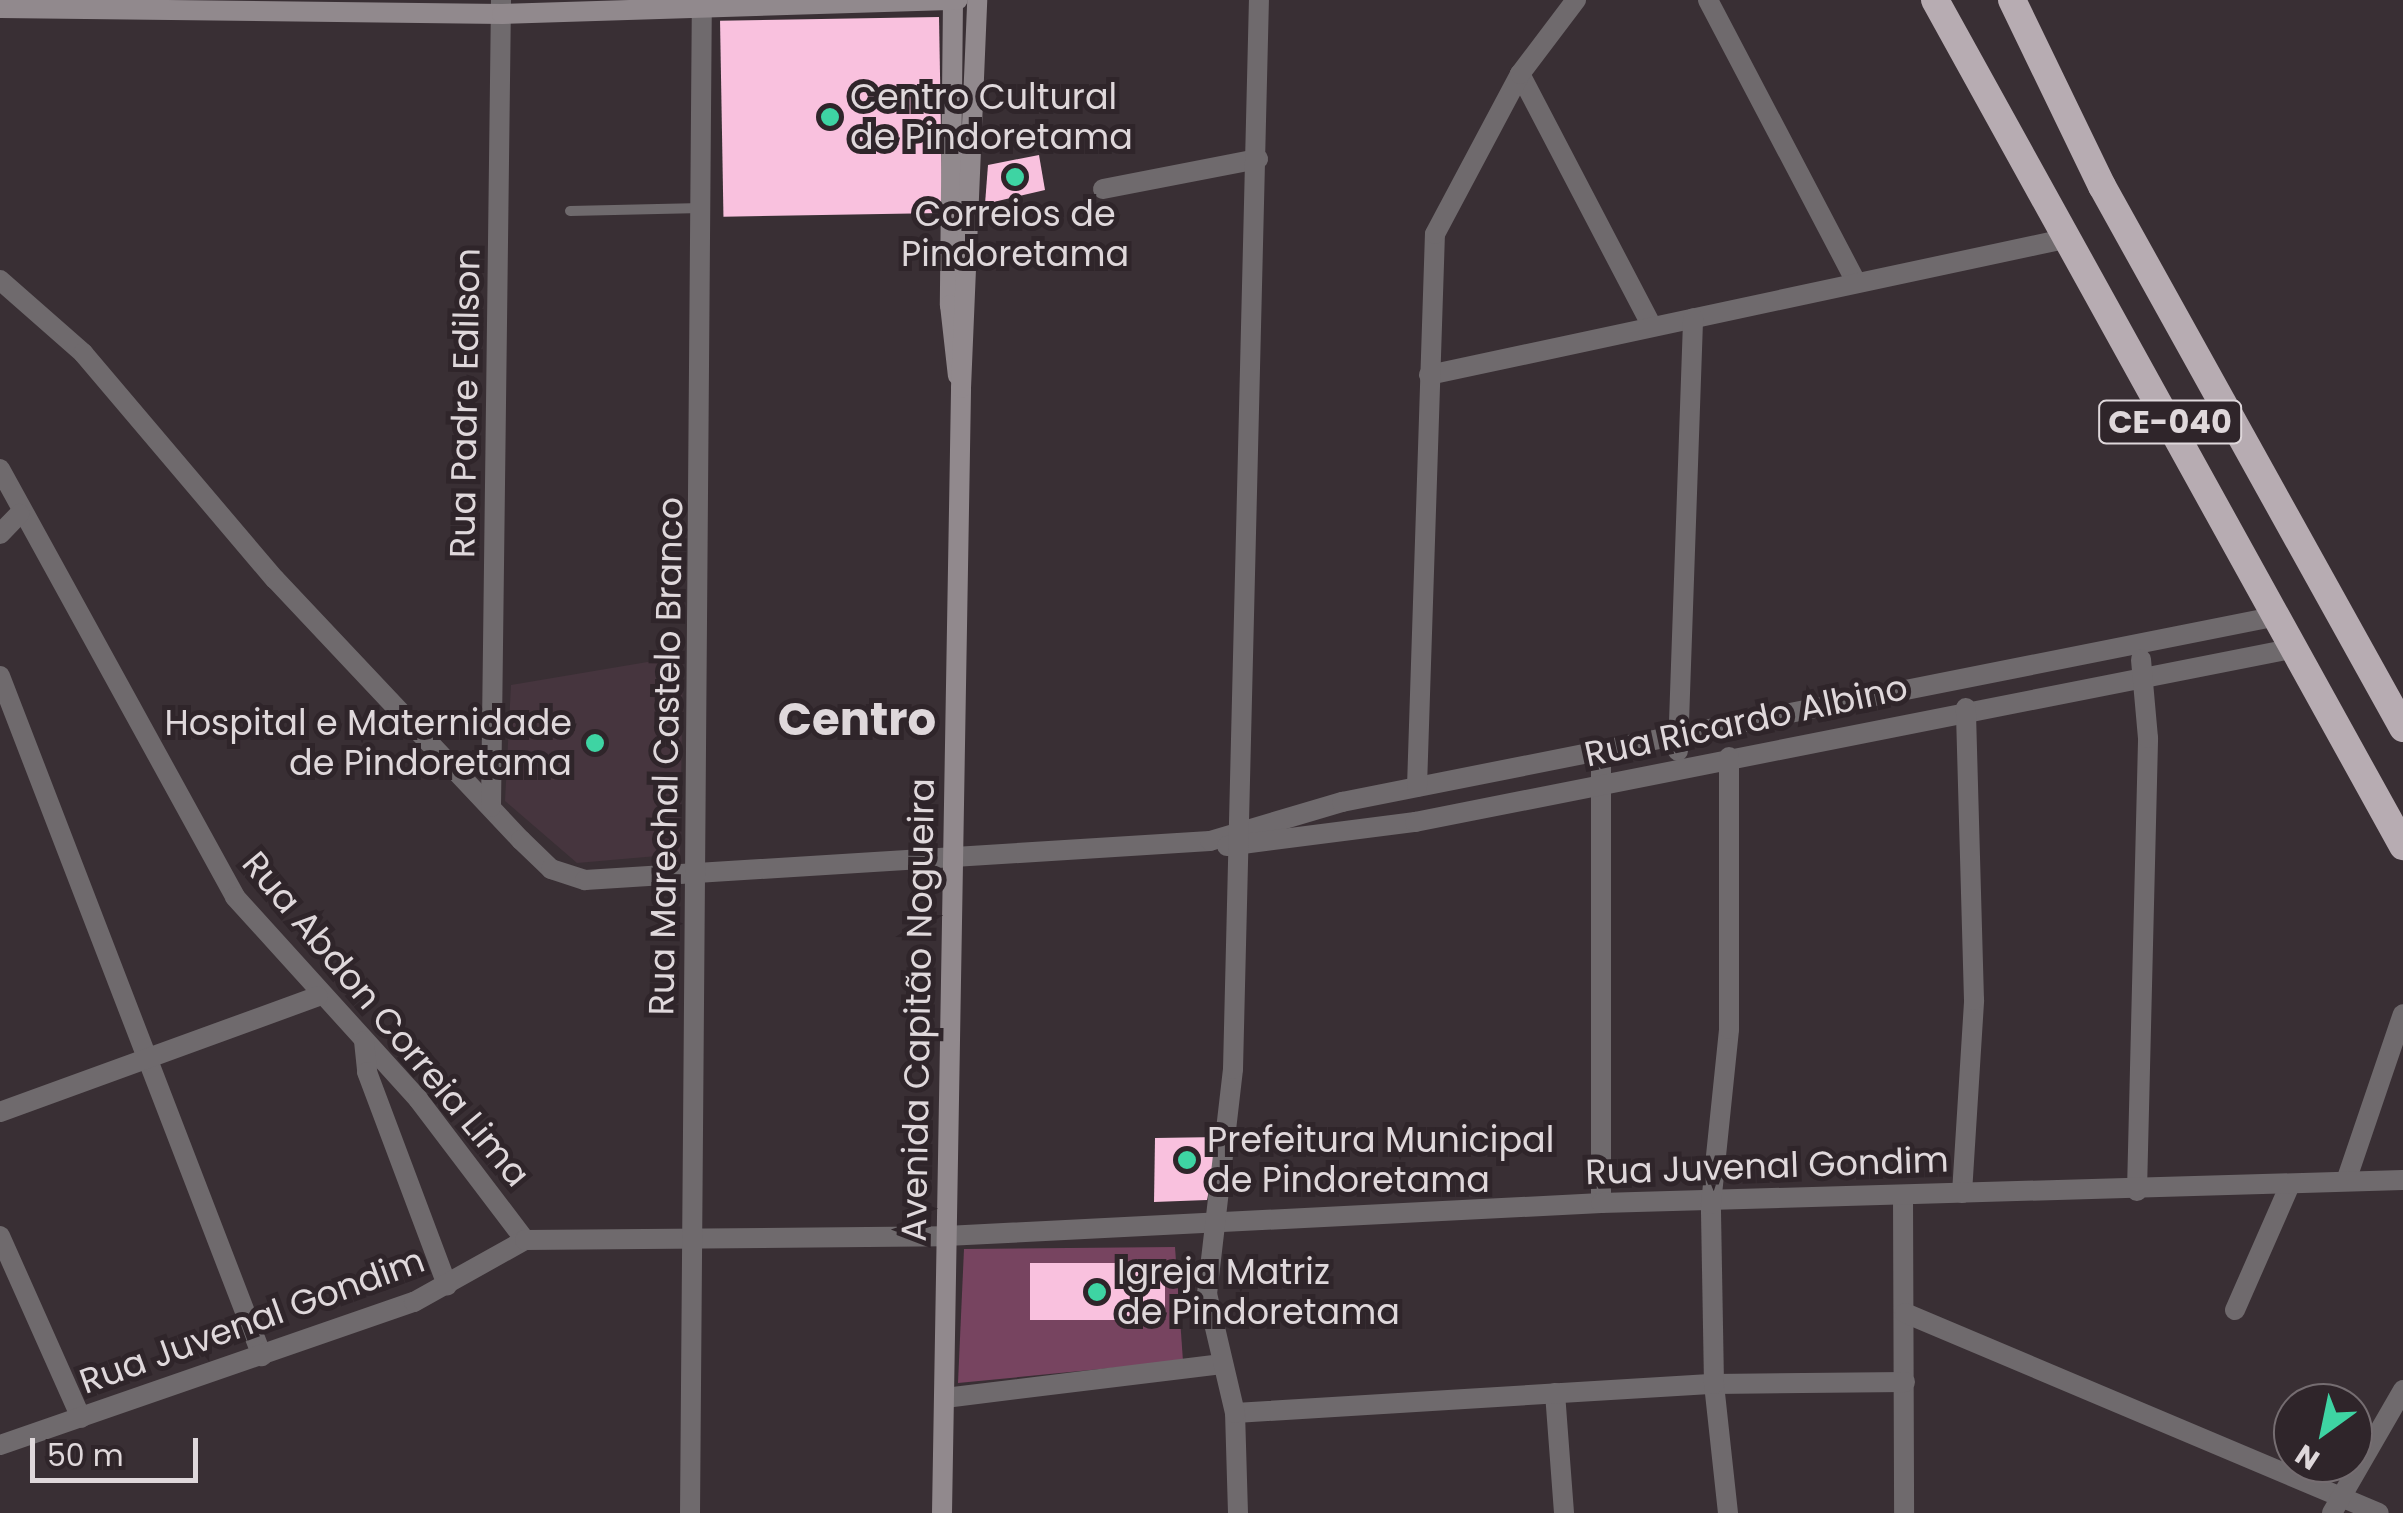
<!DOCTYPE html>
<html>
<head>
<meta charset="utf-8">
<style>
	body { margin:0 }
	#map { position:relative; width:2403px; height:1513px; overflow:hidden; background:#392f34; font-family:Poppins,sans-serif }
	div>[style] { position:absolute }
	[style*='--x'] { left:calc(var(--x)*1px); top:calc(var(--y)*1px); width:calc(var(--w)*1px); rotate:calc(var(--a)*1deg) }
	.built>* { inset:0; background:#46353e }
	.green>* { inset:0; background:#774460 }
	.building>* { inset:0; background:#f9c1de; transform-origin:0 0 }
	.service>* { height:10px; margin:-5px; padding:0 5px; transform-origin:5px; border-radius:5px; background:#6f6a6d }
	.minor>* { height:20px; margin:-10px; padding:0 10px; transform-origin:10px; border-radius:10px; background:#6f6a6d }
	.secondary>* { height:20px; margin:-10px; padding:0 10px; transform-origin:10px; border-radius:10px; background:#91898d }
	.trunk>* { height:28px; margin:-14px; padding:0 14px; transform-origin:14px; border-radius:14px; background:#b7acb2 }
	.dots>* { width:28px; height:28px; translate:-50% -50%; box-sizing:border-box; border:5px solid #2f252a; border-radius:50% }
	span { translate:-50% -50%; white-space:nowrap; text-align:center; line-height:1.15; -webkit-text-stroke:10px #2f252a; paint-order:stroke }
	.shield-label span { padding:2px 8px; background:#2f252a; border:2px solid; border-radius:8px; -webkit-text-stroke-width:0 }
	.shield-label { font-size:32px; color:#dfd8db; font-weight:700 }
	.poi-label { font-size:35px; color:#dfd8db }
	.left { translate:0 -50%; text-align:left }
	.right { translate:-100% -50%; text-align:right }
	.street-label { font-size:35px; color:#dfd8db }
	.district-label { font-size:45px; color:#dfd8db; font-weight:700 }
	.north { position:absolute; left:2273px; top:1383px; width:100px; height:100px; box-sizing:border-box; background:#2f252a; border:2px solid #756d71; border-radius:50%; rotate:213deg; font-size:28px; font-weight:700; line-height:40px; text-align:center; color:#dfd8db }
	.north::after { content:''; display:block; margin:auto; width:35px; height:45px; background:#3ed4a3; clip-path:polygon(50% 0,100% 100%,50% 72%,0 100%) }
	.scale { position:absolute; left:30px; top:1438px; width:168px; height:45px; box-sizing:border-box; border:5px solid #dfd8db; border-top:0; padding-left:12px; font-size:30px; line-height:35px; white-space:nowrap; color:#dfd8db; -webkit-text-stroke:8px #2f252a; paint-order:stroke }
</style>
</head>
<body>
<div id="map">
	<div class="built">
		<div style="clip-path:polygon(683px 656px,680px 854px,577px 863px,505px 801px,511px 685px)"></div>
	</div>
	<div class="green">
		<div style="clip-path:polygon(1175px 1247px,1183px 1361px,958px 1383px,964px 1249px)"></div>
	</div>
	<div class="building">
		<div style="left:939px;top:17px;width:196px;height:219px;rotate:89deg"></div>
		<div style="clip-path:polygon(1039px 155px,1045px 190px,985px 204px,988px 165px)"></div>
		<div style="clip-path:polygon(1220px 1137px,1207px 1200px,1154px 1202px,1155px 1138px)"></div>
		<div style="left:1030px;top:1263px;width:135px;height:57px"></div>
	</div>
	<div class="service">
		<div style="--x:570;--y:211;--w:132;--a:-1.3"></div>
	</div>
	<div class="minor">
		<div style="--x:1708;--y:0;--w:316;--a:62.3"></div>
		<div style="--x:1520;--y:74;--w:284;--a:62.4"></div>
		<div style="--x:1103;--y:189;--w:158;--a:-11"></div>
		<div style="--x:0;--y:280;--w:111;--a:41.3"></div>
		<div style="--x:83;--y:353;--w:297;--a:49.7"></div>
		<div style="--x:275;--y:579;--w:359;--a:46.7"></div>
		<div style="--x:521;--y:840;--w:42;--a:44"></div>
		<div style="--x:551;--y:869;--w:36;--a:18"></div>
		<div style="--x:585;--y:880;--w:626;--a:-3.57"></div>
		<div style="--x:1210;--y:841;--w:138;--a:-16.5"></div>
		<div style="--x:1342;--y:802;--w:954;--a:-11.24"></div>
		<div style="--x:1429;--y:375;--w:654;--a:-12.08"></div>
		<div style="--x:0;--y:469;--w:488;--a:61.2"></div>
		<div style="--x:235;--y:897;--w:273;--a:47.8"></div>
		<div style="--x:418;--y:1099;--w:177;--a:52.8"></div>
		<div style="--x:0;--y:534;--w:28;--a:-46"></div>
		<div style="--x:0;--y:676;--w:729;--a:68.93"></div>
		<div style="--x:1678;--y:751;--w:433;--a:-88"></div>
		<div style="--x:1601;--y:754;--w:449;--a:90"></div>
		<div style="--x:1417;--y:787;--w:553;--a:-88.14"></div>
		<div style="--x:1435;--y:234;--w:181;--a:-62"></div>
		<div style="--x:1520;--y:74;--w:93;--a:-52.9"></div>
		<div style="--x:491;--y:807;--w:807;--a:-89.29"></div>
		<div style="--x:1227;--y:846;--w:190;--a:-7.3"></div>
		<div style="--x:1415;--y:822;--w:897;--a:-11.18"></div>
		<div style="--x:364;--y:1041;--w:31;--a:84"></div>
		<div style="--x:367;--y:1072;--w:228;--a:69.4"></div>
		<div style="--x:0;--y:1112;--w:338;--a:-20"></div>
		<div style="--x:2346;--y:1181;--w:176;--a:-71.2"></div>
		<div style="--x:2137;--y:1191;--w:453;--a:-88.6"></div>
		<div style="--x:2148;--y:738;--w:79;--a:-95.1"></div>
		<div style="--x:1962;--y:1193;--w:193;--a:-86.4"></div>
		<div style="--x:1974;--y:1000;--w:292;--a:-91.6"></div>
		<div style="--x:1903;--y:1197;--w:316;--a:89.8"></div>
		<div style="--x:0;--y:1236;--w:199;--a:66"></div>
		<div style="--x:2235;--y:1310;--w:137;--a:-66.3"></div>
		<div style="--x:1905;--y:1313;--w:514;--a:22.88"></div>
		<div style="--x:1555;--y:1393;--w:120;--a:85.7"></div>
		<div style="--x:945;--y:1398;--w:279;--a:-7"></div>
		<div style="--x:1235;--y:1413;--w:480;--a:-3.5"></div>
		<div style="--x:1714;--y:1384;--w:191;--a:-0.6"></div>
		<div style="--x:0;--y:1445;--w:438;--a:-19.1"></div>
		<div style="--x:414;--y:1302;--w:127;--a:-29.2"></div>
		<div style="--x:525;--y:1240;--w:421;--a:-0.5"></div>
		<div style="--x:946;--y:1236;--w:656;--a:-2.88"></div>
		<div style="--x:1601;--y:1203;--w:802;--a:-1.64"></div>
		<div style="--x:690;--y:1513;--w:1513;--a:-89.55"></div>
		<div style="--x:1238;--y:1513;--w:100;--a:-91.7"></div>
		<div style="--x:1235;--y:1413;--w:122;--a:-103.2"></div>
		<div style="--x:1207;--y:1294;--w:226;--a:-83.4"></div>
		<div style="--x:1233;--y:1069;--w:1069;--a:-88.61"></div>
		<div style="--x:1728;--y:1513;--w:130;--a:-96.2"></div>
		<div style="--x:1714;--y:1384;--w:180;--a:-91"></div>
		<div style="--x:1711;--y:1204;--w:176;--a:-84.1"></div>
		<div style="--x:1729;--y:1029;--w:272;--a:-90"></div>
		<div style="--x:2332;--y:1513;--w:142;--a:-60"></div>
	</div>
	<div class="secondary">
		<div style="--x:953;--y:0;--w:305;--a:90.6"></div>
		<div style="--x:950;--y:305;--w:71;--a:83.6"></div>
		<div style="--x:0;--y:8;--w:502;--a:0.68"></div>
		<div style="--x:502;--y:14;--w:456;--a:-1.8"></div>
		<div style="--x:942;--y:1513;--w:1125;--a:-89.03"></div>
		<div style="--x:961;--y:388;--w:388;--a:-87.6"></div>
	</div>
	<div class="trunk">
		<div style="--x:1935;--y:0;--w:967;--a:61.05"></div>
		<div style="--x:2012;--y:0;--w:207;--a:64.2"></div>
		<div style="--x:2102;--y:186;--w:620;--a:60.95"></div>
	</div>
	<div class="dots">
		<div style="left:830px;top:117px;background:#3ed4a3"></div>
		<div style="left:1015px;top:177px;background:#3ed4a3"></div>
		<div style="left:595px;top:743px;background:#3ed4a3"></div>
		<div style="left:1187px;top:1160px;background:#3ed4a3"></div>
		<div style="left:1097px;top:1292px;background:#3ed4a3"></div>
	</div>
	<div class="shield-label">
		<span style="left:2170px;top:422px">CE-040</span>
	</div>
	<div class="poi-label">
		<span class="left" style="left:850px;top:117px">Centro Cultural<br>de Pindoretama</span>
		<span style="left:1015px;top:234px">Correios de<br>Pindoretama</span>
		<span class="right" style="left:572px;top:743px">Hospital e Maternidade<br>de Pindoretama</span>
		<span class="left" style="left:1207px;top:1160px">Prefeitura Municipal<br>de Pindoretama</span>
		<span class="left" style="left:1117px;top:1292px">Igreja Matriz<br>de Pindoretama</span>
	</div>
	<div class="street-label">
		<span style="left:465px;top:403px;rotate:-89deg">Rua Padre Edilson</span>
		<span style="left:1746px;top:721px;rotate:-12deg">Rua Ricardo Albino</span>
		<span style="left:666px;top:756px;rotate:-89deg">Rua Marechal Castelo Branco</span>
		<span style="left:918px;top:1010px;rotate:-89deg">Avenida Capitão Nogueira</span>
		<span style="left:386px;top:1019px;rotate:50deg">Rua Abdon Correia Lima</span>
		<span style="left:1767px;top:1166px;rotate:-2deg">Rua Juvenal Gondim</span>
		<span style="left:252px;top:1321px;rotate:-20deg">Rua Juvenal Gondim</span>
	</div>
	<div class="district-label">
		<span style="left:857px;top:720px">Centro</span>
	</div>
	<div class="north">N</div>
	<div class="scale">50 m</div>
</div>
</body>
</html>
